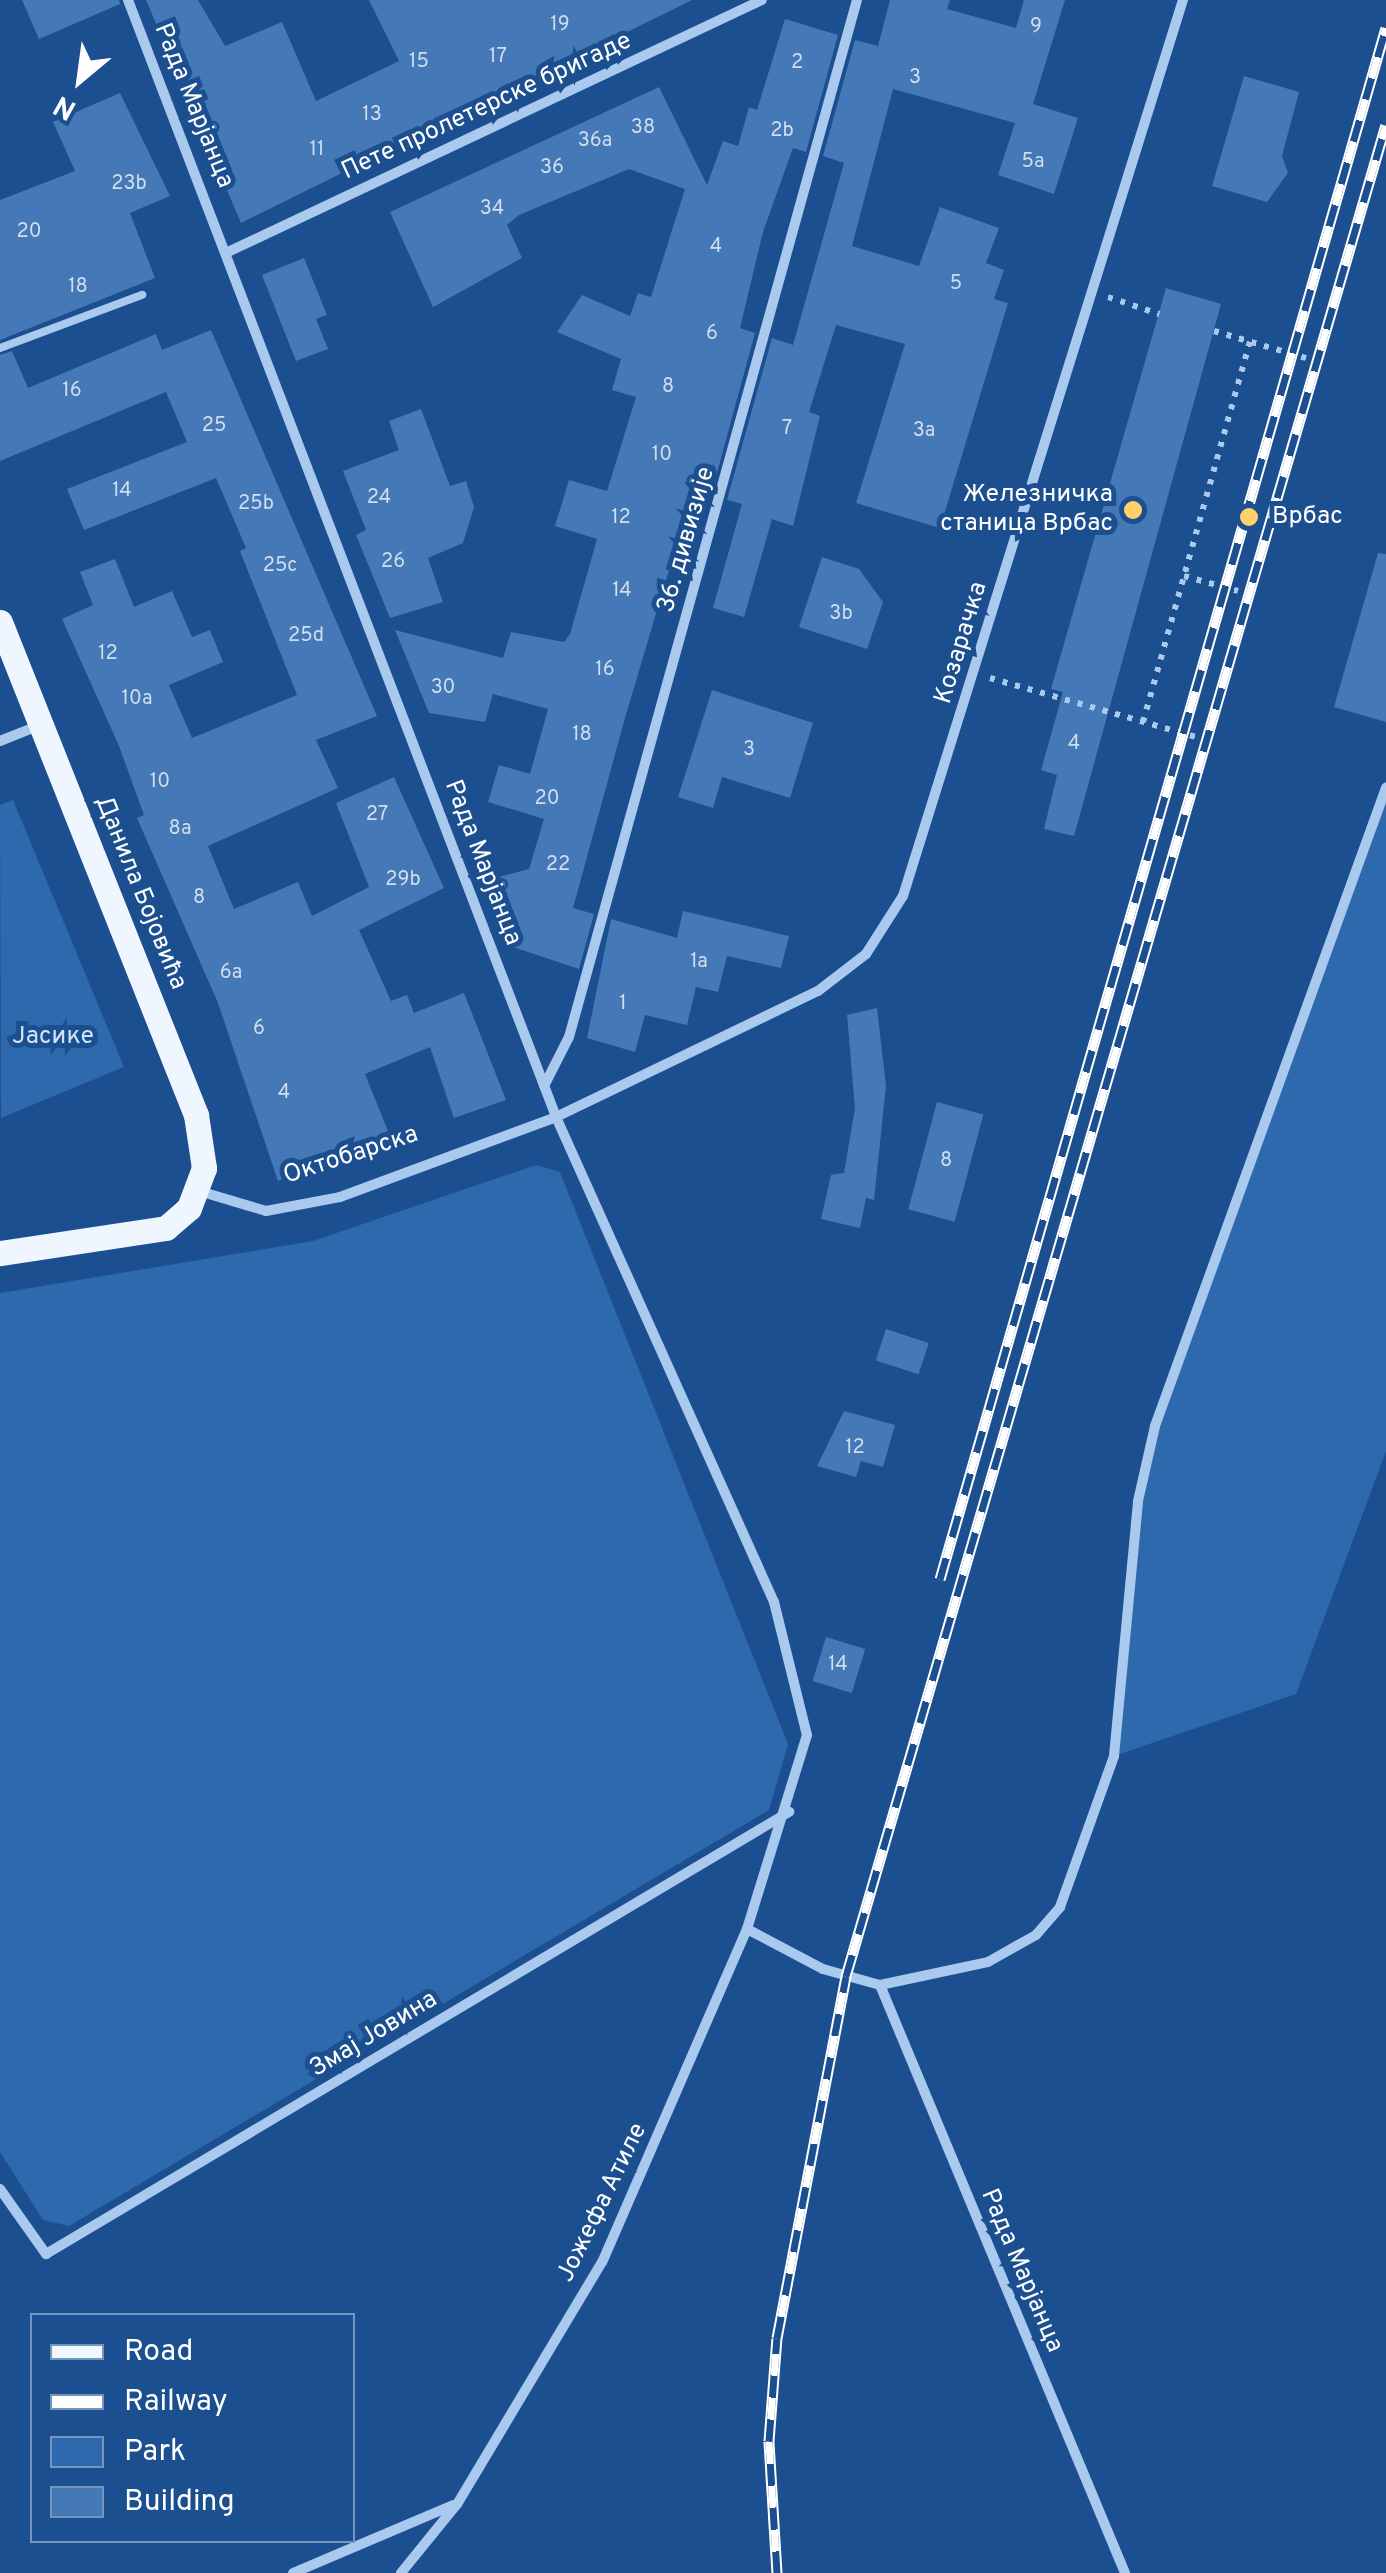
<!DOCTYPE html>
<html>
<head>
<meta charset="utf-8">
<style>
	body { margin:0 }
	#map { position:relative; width:1386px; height:2573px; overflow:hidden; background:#1b4f8f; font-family:Overpass,sans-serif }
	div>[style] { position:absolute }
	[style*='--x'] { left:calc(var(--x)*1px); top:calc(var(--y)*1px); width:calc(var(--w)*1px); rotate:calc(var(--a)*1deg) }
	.green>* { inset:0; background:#2e69ad }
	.building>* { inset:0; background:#4478b7; transform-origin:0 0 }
	.path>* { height:6px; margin-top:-3px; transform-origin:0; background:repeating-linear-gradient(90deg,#a9c9ee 0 5px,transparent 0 13px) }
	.lane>* { height:8px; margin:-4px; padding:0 4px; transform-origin:4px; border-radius:4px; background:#a9c9ee }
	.street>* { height:10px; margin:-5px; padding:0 5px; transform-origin:5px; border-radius:5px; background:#a9c9ee }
	.primary>* { height:25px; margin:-12.5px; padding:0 12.5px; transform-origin:12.5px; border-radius:12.5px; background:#f0f6ff }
	.rail>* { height:11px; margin-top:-5.5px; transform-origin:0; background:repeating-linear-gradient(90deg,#1b4f8f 0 22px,#fff 0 44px); box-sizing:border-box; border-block:2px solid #fff }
	.dots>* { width:28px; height:28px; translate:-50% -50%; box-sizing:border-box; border:5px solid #1b4f8f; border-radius:50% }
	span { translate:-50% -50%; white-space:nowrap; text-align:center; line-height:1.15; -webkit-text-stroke:10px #1b4f8f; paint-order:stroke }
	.number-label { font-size:20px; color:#d0dded }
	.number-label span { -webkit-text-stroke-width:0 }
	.street-label { font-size:25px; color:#fff }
	.poi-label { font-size:25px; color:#fff }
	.right { translate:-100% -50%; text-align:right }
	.left { translate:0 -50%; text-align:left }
	.park-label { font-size:25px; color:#cfe3fa }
	.legend { position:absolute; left:30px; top:2313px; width:325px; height:230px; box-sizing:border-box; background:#1b4f8f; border:2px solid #7695bc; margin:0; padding:12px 18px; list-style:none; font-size:30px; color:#fff }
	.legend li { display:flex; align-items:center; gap:20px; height:50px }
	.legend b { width:50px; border:2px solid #7695bc }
	.north { position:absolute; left:30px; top:30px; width:100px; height:100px; -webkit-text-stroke:8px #1b4f8f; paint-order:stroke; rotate:209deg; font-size:28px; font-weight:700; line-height:40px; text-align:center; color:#fff }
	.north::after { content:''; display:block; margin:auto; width:35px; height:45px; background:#fff; clip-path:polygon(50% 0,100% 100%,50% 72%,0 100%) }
</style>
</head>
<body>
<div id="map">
	<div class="green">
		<div style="clip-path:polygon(1386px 788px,1386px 1451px,1296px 1694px,1114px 1756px,1138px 1501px,1155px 1426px)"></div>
		<div style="clip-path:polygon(13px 800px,124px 1067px,1px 1118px,0 805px)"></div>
		<div style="clip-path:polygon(536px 1165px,560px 1172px,788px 1744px,769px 1810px,69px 2226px,43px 2220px,0 2152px,0 1293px,313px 1241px)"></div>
	</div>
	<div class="building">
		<div style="clip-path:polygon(22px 0,119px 0,120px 4px,39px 39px)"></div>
		<div style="clip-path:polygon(146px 0,198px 0,225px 46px,282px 22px,316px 101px,399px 61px,369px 0,692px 0,241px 223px)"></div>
		<div style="clip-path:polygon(890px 0,950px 0,947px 9px,1016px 28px,1024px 0,1065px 0,1033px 104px,1078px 118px,1054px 194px,998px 175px,1015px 123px,893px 89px,852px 246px,919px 266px,940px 207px,999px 228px,986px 263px,1004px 270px,994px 299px,1008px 303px,940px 528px,856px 503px,905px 344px,836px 325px,809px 412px,820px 416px,793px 526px,772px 519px,744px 617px,713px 608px,742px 504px,727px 500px,772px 338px,793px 345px,844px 163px,823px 156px,855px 40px,878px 46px)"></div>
		<div style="clip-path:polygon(785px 19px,838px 35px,806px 152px,793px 148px,763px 232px,740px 328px,755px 333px,711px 495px,693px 489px,625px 718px,573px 908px,594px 914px,579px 969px,507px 945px,491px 879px,529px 869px,544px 819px,488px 802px,499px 765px,530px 774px,548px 709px,493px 694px,485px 722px,429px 713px,395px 630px,503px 658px,511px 632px,564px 642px,570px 634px,597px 539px,555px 526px,569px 480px,607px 491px,636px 397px,612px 390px,621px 359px,557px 332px,582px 295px,630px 316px,638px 293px,651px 297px,685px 189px,629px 169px,519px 215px,507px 225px,522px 258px,433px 307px,390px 212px,659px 87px,707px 185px,723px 141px,738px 146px,749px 107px,757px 110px)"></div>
		<div style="clip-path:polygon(1244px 76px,1299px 92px,1282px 156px,1288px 173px,1267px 202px,1212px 186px)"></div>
		<div style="clip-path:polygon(120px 93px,170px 196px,130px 213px,155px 278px,0 340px,0 200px,75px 171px,53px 122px)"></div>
		<div style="clip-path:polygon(304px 258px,327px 315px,316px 319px,328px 349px,296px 361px,262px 275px)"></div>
		<div style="clip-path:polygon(1166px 288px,1221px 304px,1074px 836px,1044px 829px,1057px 775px,1041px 770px,1063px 692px,1051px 689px)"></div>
		<div style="clip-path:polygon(211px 330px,377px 716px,316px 740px,338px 788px,208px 846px,234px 909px,298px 882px,312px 916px,369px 887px,336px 803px,394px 777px,444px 888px,359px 930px,391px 1001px,407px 995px,414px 1013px,464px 993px,506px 1100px,454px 1118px,430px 1047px,365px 1074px,390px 1136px,278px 1181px,218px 1003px,137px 818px,144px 815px,119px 746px,62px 619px,93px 605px,80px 572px,115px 559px,134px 607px,172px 591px,192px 637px,210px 630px,223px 662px,169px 685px,192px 738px,297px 695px,240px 551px,246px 548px,216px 478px,84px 530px,67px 489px,187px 442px,166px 392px,0 461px,0 355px,12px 351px,28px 388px,156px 334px,162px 350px)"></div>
		<div style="clip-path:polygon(421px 409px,450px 486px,466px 481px,474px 507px,463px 543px,428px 558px,443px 602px,390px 618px,356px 535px,366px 530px,343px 471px,399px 450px,389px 421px)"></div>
		<div style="clip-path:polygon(1378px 553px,1386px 554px,1386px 722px,1334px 707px)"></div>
		<div style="clip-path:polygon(822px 557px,859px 569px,883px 602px,867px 649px,799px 627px)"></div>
		<div style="clip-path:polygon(712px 690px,813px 723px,790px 798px,722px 777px,713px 808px,678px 797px)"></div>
		<div style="clip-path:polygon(683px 911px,789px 936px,781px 968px,727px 956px,718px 992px,696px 987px,687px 1025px,645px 1015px,635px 1052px,587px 1038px,611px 919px,677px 938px)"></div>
		<div style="clip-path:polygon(877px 1008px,886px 1086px,874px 1200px,866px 1198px,860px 1228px,821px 1219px,831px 1175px,844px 1173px,855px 1108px,847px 1015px)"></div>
		<div style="left:937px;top:1102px;width:48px;height:111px;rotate:15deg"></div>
		<div style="left:886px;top:1329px;width:45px;height:33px;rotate:18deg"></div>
		<div style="clip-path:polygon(844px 1411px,895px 1425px,883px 1467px,861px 1461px,856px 1477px,817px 1466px)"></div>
		<div style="left:826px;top:1637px;width:41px;height:46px;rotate:17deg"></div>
	</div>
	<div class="path">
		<div style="--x:1108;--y:297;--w:54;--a:18.4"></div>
		<div style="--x:1214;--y:331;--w:96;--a:16.4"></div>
		<div style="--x:1184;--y:576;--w:56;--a:15.5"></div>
		<div style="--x:990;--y:678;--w:214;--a:16"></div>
		<div style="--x:1143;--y:722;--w:396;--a:-74.3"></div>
	</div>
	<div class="lane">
		<div style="--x:0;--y:348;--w:152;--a:-20.5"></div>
	</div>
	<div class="street">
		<div style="--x:128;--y:0;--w:1196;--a:69.03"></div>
		<div style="--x:556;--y:1117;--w:532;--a:65.8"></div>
		<div style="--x:774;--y:1602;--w:137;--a:76.1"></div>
		<div style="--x:807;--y:1735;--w:203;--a:107.2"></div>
		<div style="--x:747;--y:1929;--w:363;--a:113.5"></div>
		<div style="--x:602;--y:2262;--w:282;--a:120.9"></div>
		<div style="--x:457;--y:2504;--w:89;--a:129.1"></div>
		<div style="--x:230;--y:251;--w:588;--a:-25.26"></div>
		<div style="--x:0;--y:741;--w:43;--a:-21.8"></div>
		<div style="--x:544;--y:1086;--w:55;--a:-63"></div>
		<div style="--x:569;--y:1037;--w:1076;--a:-74.48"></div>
		<div style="--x:199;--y:1191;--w:70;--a:16.6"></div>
		<div style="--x:266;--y:1211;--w:75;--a:-10.7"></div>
		<div style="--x:340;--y:1197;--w:230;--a:-20.3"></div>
		<div style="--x:556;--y:1117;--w:291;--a:-25.7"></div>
		<div style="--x:818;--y:991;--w:61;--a:-37.6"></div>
		<div style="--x:866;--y:954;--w:69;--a:-57.5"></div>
		<div style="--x:903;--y:896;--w:939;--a:-72.65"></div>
		<div style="--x:747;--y:1929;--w:86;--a:27.8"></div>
		<div style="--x:823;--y:1969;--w:59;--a:15.7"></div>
		<div style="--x:880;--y:1985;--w:110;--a:-12"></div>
		<div style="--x:988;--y:1962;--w:55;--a:-29.4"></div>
		<div style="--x:1036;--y:1935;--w:37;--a:-49"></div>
		<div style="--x:1060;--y:1907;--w:160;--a:-70.3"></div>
		<div style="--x:1114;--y:1756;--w:256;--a:-84.6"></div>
		<div style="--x:1138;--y:1501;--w:77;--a:-77.2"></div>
		<div style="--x:1155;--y:1426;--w:679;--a:-70.1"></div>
		<div style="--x:880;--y:1985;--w:637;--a:67.38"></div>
		<div style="--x:0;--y:2189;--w:80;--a:54.7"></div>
		<div style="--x:46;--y:2254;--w:865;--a:-30.75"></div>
		<div style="--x:293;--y:2573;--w:174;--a:-23"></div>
	</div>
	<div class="primary">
		<div style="--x:0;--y:622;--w:531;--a:68.32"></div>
		<div style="--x:196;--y:1115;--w:54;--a:81.4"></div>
		<div style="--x:204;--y:1168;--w:43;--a:110.6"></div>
		<div style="--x:189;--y:1208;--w:30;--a:139"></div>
		<div style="--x:166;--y:1228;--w:168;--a:171.4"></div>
	</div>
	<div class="rail">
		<div style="--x:940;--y:1579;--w:1614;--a:-73.96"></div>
		<div style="--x:777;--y:2573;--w:132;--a:-93.5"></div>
		<div style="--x:769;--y:2441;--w:103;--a:-85.6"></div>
		<div style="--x:777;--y:2338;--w:369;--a:-79.2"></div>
		<div style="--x:846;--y:1976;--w:1928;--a:-73.74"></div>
	</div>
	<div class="dots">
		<div style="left:1133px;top:510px;background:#ffd166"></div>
		<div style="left:1249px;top:517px;background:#ffd166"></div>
	</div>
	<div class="number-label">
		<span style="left:560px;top:25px">19</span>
		<span style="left:1036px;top:27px">9</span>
		<span style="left:498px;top:57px">17</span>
		<span style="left:419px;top:62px">15</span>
		<span style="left:797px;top:63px">2</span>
		<span style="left:915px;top:78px">3</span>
		<span style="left:372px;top:115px">13</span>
		<span style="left:643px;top:128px">38</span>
		<span style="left:782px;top:131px">2b</span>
		<span style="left:595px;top:141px">36a</span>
		<span style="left:317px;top:150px">11</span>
		<span style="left:1033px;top:162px">5a</span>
		<span style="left:552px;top:168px">36</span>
		<span style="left:129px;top:184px">23b</span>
		<span style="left:492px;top:209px">34</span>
		<span style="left:29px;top:232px">20</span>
		<span style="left:716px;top:247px">4</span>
		<span style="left:956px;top:284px">5</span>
		<span style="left:78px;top:287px">18</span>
		<span style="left:712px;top:334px">6</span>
		<span style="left:668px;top:387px">8</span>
		<span style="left:72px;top:391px">16</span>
		<span style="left:214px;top:426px">25</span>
		<span style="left:787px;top:429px">7</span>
		<span style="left:924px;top:431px">3a</span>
		<span style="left:662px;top:455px">10</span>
		<span style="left:122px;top:491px">14</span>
		<span style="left:379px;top:498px">24</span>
		<span style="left:256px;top:504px">25b</span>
		<span style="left:621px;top:518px">12</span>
		<span style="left:393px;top:562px">26</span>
		<span style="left:280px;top:566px">25c</span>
		<span style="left:622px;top:591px">14</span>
		<span style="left:841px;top:614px">3b</span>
		<span style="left:306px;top:636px">25d</span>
		<span style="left:108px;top:654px">12</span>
		<span style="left:605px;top:670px">16</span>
		<span style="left:443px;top:688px">30</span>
		<span style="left:137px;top:699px">10a</span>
		<span style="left:582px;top:735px">18</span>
		<span style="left:1074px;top:744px">4</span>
		<span style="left:749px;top:750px">3</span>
		<span style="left:160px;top:782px">10</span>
		<span style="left:547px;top:799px">20</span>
		<span style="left:377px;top:815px">27</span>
		<span style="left:180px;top:829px">8a</span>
		<span style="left:558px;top:865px">22</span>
		<span style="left:403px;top:880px">29b</span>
		<span style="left:199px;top:898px">8</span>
		<span style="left:699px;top:962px">1a</span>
		<span style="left:231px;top:973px">6a</span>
		<span style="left:623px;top:1004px">1</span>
		<span style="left:259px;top:1029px">6</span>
		<span style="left:284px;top:1093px">4</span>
		<span style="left:946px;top:1161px">8</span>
		<span style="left:855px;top:1448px">12</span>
		<span style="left:838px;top:1665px">14</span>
	</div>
	<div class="street-label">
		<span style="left:193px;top:106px;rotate:68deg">Рада Марјанца</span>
		<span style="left:487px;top:107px;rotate:-25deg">Пете пролетерске бригаде</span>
		<span style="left:687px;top:540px;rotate:-74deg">36. дивизије</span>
		<span style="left:962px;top:643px;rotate:-73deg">Козарачка</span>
		<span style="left:482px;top:863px;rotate:69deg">Рада Марјанца</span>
		<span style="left:140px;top:893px;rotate:68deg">Данила Бојовића</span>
		<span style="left:351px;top:1156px;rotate:-18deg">Октобарска</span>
		<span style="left:374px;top:2035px;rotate:-31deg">Змај Јовина</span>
		<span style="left:603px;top:2203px;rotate:-64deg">Јожефа Атиле</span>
		<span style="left:1021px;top:2271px;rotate:67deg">Рада Марјанца</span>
	</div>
	<div class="poi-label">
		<span class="right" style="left:1113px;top:510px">Железничка<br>станица Врбас</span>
		<span class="left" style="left:1272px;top:517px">Врбас</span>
	</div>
	<div class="park-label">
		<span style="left:53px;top:1037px">Јасике</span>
	</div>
	<ul class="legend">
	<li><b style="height:12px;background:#f0f6ff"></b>Road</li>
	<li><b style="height:12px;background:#fff"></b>Railway</li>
	<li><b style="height:28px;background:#2e69ad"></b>Park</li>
	<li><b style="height:28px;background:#4478b7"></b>Building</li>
	</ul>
	<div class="north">N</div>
</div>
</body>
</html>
